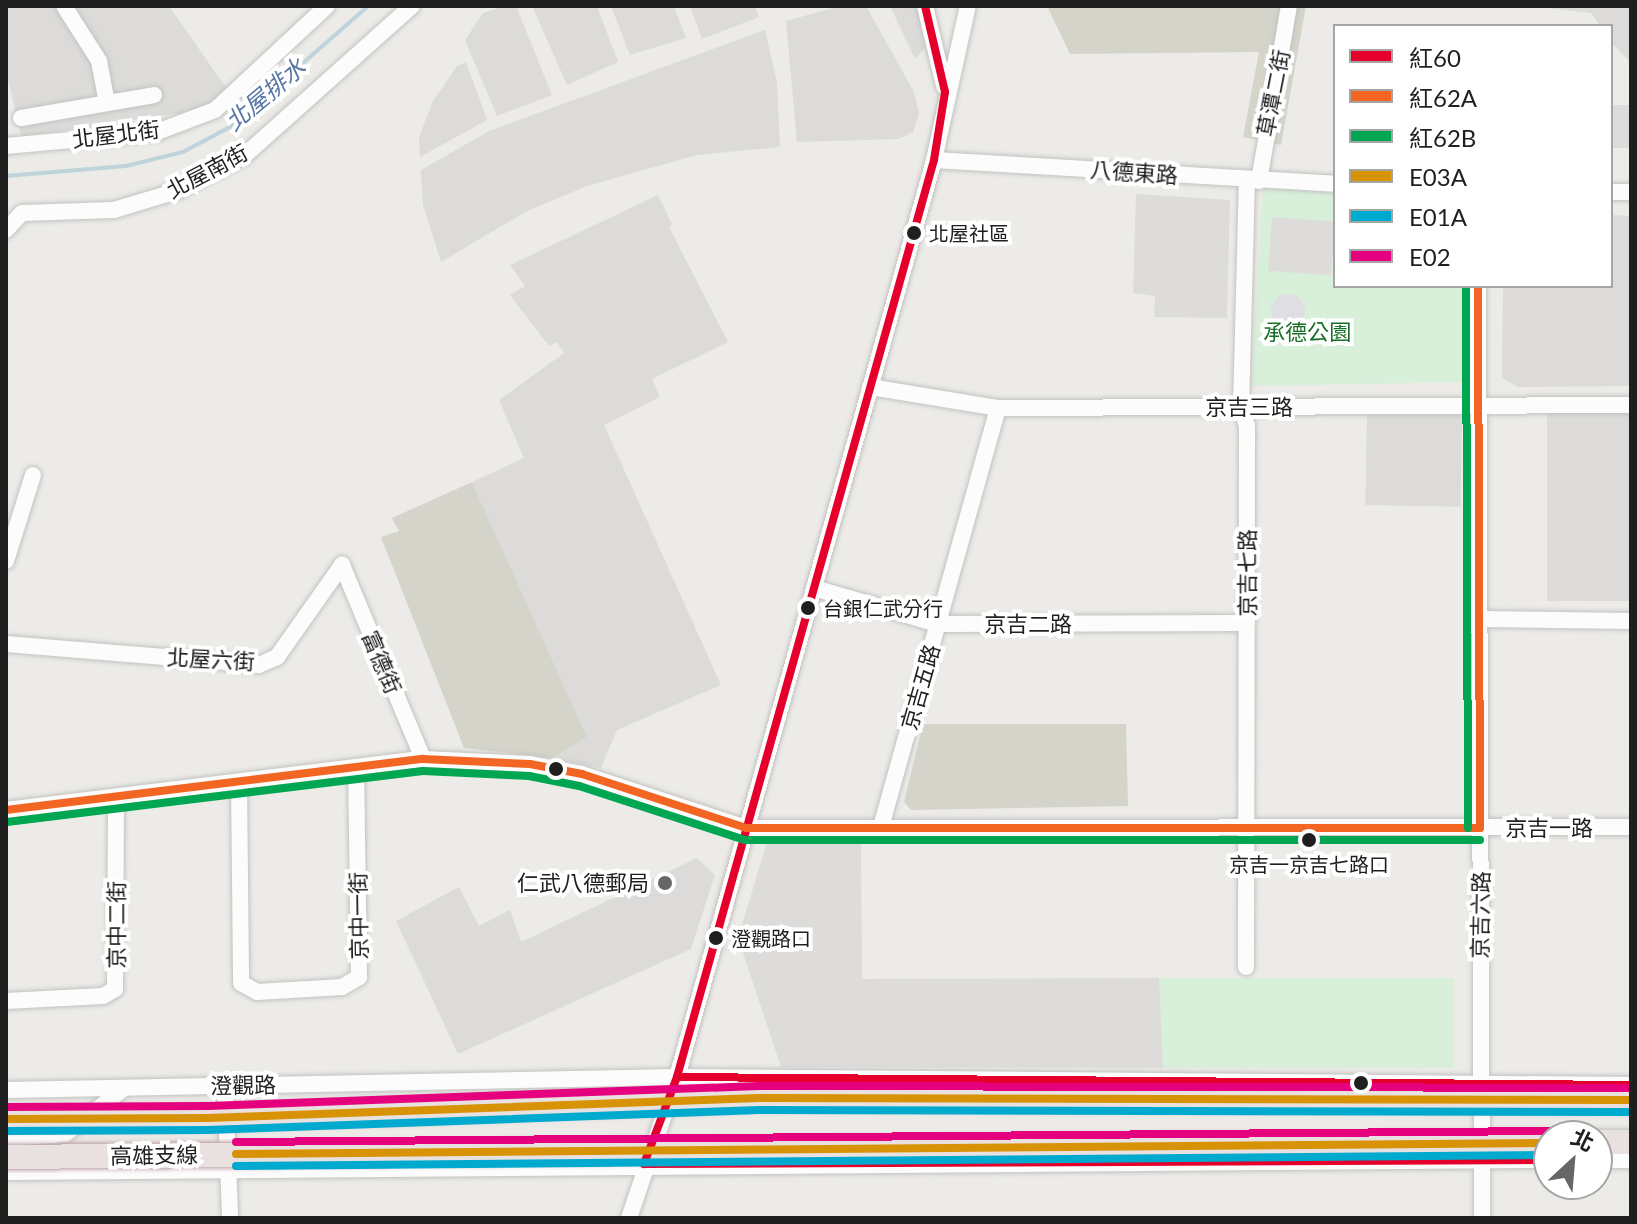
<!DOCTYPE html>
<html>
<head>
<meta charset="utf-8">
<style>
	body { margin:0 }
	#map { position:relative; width:1637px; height:1224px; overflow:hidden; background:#ecebe8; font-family:Lato,"Noto Sans TC",sans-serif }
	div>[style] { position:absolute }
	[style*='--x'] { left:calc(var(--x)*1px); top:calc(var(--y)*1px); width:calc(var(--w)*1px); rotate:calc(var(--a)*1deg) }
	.residential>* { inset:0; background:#dcdbd9; transform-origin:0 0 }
	.construction>* { inset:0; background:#d4d4ca }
	.park>* { inset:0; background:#d8efda; transform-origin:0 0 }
	.parking>* { inset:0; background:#dddcdb; transform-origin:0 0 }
	.plaza>* { inset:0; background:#dfdee2 }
	.round { border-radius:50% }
	.stream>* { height:4px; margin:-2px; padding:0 2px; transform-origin:2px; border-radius:2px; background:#bfd3db }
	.roads { filter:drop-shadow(0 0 2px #c2c2c0) drop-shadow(0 0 2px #c2c2c0) }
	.minor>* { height:16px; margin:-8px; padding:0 8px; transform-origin:8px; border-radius:8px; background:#fcfcfc }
	.highway>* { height:24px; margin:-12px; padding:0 12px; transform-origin:12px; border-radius:12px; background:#e9e0e0 }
	.bridges { filter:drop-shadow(0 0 2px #bea2a8) drop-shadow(0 0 2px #bea2a8) }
	.highway-bridge>* { height:24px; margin:-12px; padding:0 12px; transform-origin:12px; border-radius:12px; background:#e9e0e0 }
	.bus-1>* { height:8px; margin:-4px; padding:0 4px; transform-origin:4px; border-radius:4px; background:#e4002b }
	.bus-2>* { height:8px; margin:-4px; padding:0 4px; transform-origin:4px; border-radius:4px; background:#f26522 }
	.bus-3>* { height:8px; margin:-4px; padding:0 4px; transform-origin:4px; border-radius:4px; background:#00a651 }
	.bus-4>* { height:8px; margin:-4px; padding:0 4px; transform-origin:4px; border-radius:4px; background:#d79205 }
	.bus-5>* { height:8px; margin:-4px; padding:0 4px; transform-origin:4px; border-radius:4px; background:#00a9ce }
	.bus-6>* { height:8px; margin:-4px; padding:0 4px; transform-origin:4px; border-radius:4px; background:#e5007d }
	.dots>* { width:22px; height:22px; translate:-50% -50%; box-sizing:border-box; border:4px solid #fff; border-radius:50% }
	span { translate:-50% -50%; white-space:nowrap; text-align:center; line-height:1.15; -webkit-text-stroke:8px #fff; paint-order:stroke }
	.bus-label { font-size:20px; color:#1f1f1f }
	.left { translate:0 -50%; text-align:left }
	.street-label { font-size:22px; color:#1f1f1f }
	.park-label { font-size:22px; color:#197028 }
	.poi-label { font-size:22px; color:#1f1f1f }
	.right { translate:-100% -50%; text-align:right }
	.water-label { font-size:24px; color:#5776a3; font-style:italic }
	.frame { position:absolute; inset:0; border:8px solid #1f1f1f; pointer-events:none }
	.legend { position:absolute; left:1333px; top:24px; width:280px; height:264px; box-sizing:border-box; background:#fff; border:2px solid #a5a5a5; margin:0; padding:10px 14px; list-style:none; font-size:24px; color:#1f1f1f }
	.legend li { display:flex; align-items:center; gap:16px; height:40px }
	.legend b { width:40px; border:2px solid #a5a5a5 }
	.north { position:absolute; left:1533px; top:1120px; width:80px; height:80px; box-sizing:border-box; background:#fff; border:2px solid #a5a5a5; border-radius:50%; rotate:26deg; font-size:22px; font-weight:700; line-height:32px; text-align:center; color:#1f1f1f }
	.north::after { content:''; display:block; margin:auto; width:28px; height:36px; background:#676665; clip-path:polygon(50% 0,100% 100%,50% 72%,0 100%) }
</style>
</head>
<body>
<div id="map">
	<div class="residential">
		<div style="clip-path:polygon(6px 6px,169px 6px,227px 89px,210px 105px,176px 114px,21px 136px,6px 70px)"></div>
		<div style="clip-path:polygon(505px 6px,516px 6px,552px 95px,497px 116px,465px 40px,483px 13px)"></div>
		<div style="clip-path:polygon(532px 6px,597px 6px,618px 62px,567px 85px)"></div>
		<div style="clip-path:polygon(611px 6px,674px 6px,686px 38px,630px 55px)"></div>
		<div style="clip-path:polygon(690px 6px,755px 6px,759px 17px,702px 39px)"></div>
		<div style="clip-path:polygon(840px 6px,866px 6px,914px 92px,919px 114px,913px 132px,898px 139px,797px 142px,786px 21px)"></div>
		<div style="clip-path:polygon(890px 6px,917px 6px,925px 48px,915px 59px)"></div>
		<div style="clip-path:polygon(1530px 6px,1631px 6px,1631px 63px,1611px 42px,1611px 26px,1600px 26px,1591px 13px)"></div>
		<div style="clip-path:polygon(765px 30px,777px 82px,780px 147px,697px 155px,587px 186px,527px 211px,441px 262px,423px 205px,421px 170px,489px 131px)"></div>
		<div style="clip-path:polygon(466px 62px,487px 120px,420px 157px,419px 137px,433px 101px,457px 66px)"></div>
		<div style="left:1611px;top:105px;width:20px;height:43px"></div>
		<div style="clip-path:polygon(658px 195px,672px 224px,669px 227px,728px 342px,652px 379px,660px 397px,604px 425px,721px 685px,617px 730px,601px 768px,553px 758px,587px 737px,472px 482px,524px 458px,499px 400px,564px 353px,557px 342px,549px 346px,510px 295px,525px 286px,510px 265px)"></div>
		<div style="clip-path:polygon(1611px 215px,1631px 216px,1631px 386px,1518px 387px,1502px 378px,1503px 286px,1611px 286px)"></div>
		<div style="left:1631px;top:411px;width:190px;height:84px;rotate:90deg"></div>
		<div style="left:1367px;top:413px;width:95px;height:92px;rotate:1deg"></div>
		<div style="clip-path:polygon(697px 858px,715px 875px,691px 949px,458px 1054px,396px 921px,459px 887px,479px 926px,510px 910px,521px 942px)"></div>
	</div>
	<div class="construction">
		<div style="clip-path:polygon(1047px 6px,1306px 6px,1281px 145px,1243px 137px,1259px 52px,1070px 54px)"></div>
		<div style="clip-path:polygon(472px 482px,587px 737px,553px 758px,464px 748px,381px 537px,399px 531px,392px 518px)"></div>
		<div style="clip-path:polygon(923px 724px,1126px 724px,1128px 806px,911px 810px,904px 802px)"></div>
	</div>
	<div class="park">
		<div style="clip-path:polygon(1263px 186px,1335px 190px,1335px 286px,1466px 286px,1469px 382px,1251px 386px)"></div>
		<div style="left:1159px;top:978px;width:295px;height:90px"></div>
	</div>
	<div class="parking">
		<div style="clip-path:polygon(1136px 194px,1230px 200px,1227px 318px,1154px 317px,1155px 296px,1133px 293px)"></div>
		<div style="left:1272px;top:217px;width:63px;height:54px;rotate:4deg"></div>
		<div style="clip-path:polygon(767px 842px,861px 842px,862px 979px,1159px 978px,1163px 1068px,781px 1067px,738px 938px)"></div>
	</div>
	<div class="plaza">
		<div class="round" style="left:1271px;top:294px;width:34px;height:34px"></div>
	</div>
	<div class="stream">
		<div style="--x:6;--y:176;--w:120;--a:-4.8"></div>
		<div style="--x:126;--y:166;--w:59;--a:-13.8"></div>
		<div style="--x:183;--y:152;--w:53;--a:-28"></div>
		<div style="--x:230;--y:127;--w:184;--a:-41.2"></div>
	</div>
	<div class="roads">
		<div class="minor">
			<div style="--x:64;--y:6;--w:65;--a:57.5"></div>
			<div style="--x:99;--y:61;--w:43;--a:79.2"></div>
			<div style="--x:925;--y:6;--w:82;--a:76.6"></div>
			<div style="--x:21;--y:118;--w:135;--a:-9.8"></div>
			<div style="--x:6;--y:146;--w:152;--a:-5.3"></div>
			<div style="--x:157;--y:132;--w:62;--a:-20.8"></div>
			<div style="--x:215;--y:110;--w:153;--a:-42.9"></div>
			<div style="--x:934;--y:160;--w:402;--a:3.4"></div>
			<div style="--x:1259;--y:181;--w:178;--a:-80.3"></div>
			<div style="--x:1611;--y:192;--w:20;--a:0"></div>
			<div style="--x:6;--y:230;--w:23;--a:-47"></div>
			<div style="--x:22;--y:213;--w:92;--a:-1.9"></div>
			<div style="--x:114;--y:210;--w:66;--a:-16.8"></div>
			<div style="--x:177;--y:191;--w:76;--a:-27.6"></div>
			<div style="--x:244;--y:156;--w:225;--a:-41.8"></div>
			<div style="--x:1478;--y:286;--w:932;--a:89.75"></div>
			<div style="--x:870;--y:387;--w:130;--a:9.3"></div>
			<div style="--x:998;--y:408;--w:633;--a:-0.27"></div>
			<div style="--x:6;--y:561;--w:90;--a:-72.6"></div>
			<div style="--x:342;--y:565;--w:210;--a:67.3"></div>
			<div style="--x:814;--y:588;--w:129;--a:16.2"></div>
			<div style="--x:938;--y:624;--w:309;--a:-0.2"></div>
			<div style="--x:1482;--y:619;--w:149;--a:0.8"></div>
			<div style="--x:6;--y:644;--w:254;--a:4.7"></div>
			<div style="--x:259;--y:665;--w:20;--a:-24"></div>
			<div style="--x:277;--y:657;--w:113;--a:-54.8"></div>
			<div style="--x:239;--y:782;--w:201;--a:89.4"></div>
			<div style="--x:241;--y:983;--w:18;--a:29"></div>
			<div style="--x:257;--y:992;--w:85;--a:-3.4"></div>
			<div style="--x:342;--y:987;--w:20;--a:-30"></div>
			<div style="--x:359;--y:977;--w:207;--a:-90.8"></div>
			<div style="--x:6;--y:810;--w:420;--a:-7"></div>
			<div style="--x:423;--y:759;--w:107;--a:2.7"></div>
			<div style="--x:530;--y:764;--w:53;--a:10.9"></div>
			<div style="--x:582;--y:774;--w:173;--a:18.2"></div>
			<div style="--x:746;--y:828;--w:885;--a:-0.06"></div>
			<div style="--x:881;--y:827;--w:435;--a:-74.4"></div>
			<div style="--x:1246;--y:967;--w:541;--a:-89.89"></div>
			<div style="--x:1247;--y:426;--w:19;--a:-108"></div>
			<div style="--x:1241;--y:408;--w:227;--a:-88.5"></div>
			<div style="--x:6;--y:1001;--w:97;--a:-3"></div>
			<div style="--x:103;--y:996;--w:14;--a:-30"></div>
			<div style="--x:115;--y:989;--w:192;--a:-89.7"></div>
			<div style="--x:225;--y:1085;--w:133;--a:87.8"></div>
			<div style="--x:6;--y:1090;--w:671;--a:-1.11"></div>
			<div style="--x:677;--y:1077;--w:954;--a:0.48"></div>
			<div style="--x:6;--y:1138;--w:59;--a:-3.9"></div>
			<div style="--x:65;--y:1134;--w:72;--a:-37.7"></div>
			<div style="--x:1597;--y:1160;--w:34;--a:0"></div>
			<div style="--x:6;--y:1172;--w:1543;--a:-0.45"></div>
			<div style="--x:629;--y:1218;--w:149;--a:-71.2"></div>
			<div style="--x:677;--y:1077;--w:952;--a:-74.34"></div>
			<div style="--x:934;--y:160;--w:158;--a:-77.6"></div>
		</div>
		<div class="highway">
			<div style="--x:1597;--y:1142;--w:34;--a:0"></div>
		</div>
	</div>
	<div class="bridges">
		<div class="highway-bridge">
			<div style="--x:6;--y:1119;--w:202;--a:-0.3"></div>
			<div style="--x:208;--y:1118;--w:551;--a:-2.08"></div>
			<div style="--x:759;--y:1098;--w:872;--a:0.13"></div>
			<div style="--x:6;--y:1157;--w:1543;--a:-0.52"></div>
		</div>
	</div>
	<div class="bus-1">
		<div style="--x:925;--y:6;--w:88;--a:76.9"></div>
		<div style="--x:945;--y:92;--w:69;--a:99.2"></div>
		<div style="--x:934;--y:160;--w:952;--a:105.66"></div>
		<div style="--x:677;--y:1077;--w:93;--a:110.8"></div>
		<div style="--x:644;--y:1164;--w:905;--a:-0.25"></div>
		<div style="--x:677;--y:1077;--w:954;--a:0.48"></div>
	</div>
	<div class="bus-2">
		<div style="--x:1478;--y:286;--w:542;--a:89.79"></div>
		<div style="--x:6;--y:810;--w:420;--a:-7"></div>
		<div style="--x:423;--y:759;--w:107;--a:2.7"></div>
		<div style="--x:530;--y:764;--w:53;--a:10.9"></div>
		<div style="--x:582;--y:774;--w:173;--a:18.2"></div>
		<div style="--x:746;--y:828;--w:734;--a:0"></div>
	</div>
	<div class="bus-3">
		<div style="--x:1466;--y:286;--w:542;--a:89.79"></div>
		<div style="--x:7;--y:822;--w:419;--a:-7"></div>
		<div style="--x:423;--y:771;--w:106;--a:2.7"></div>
		<div style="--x:529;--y:776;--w:51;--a:11.3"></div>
		<div style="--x:579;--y:786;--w:175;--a:18"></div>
		<div style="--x:745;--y:840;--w:735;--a:0"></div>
	</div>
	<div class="bus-4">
		<div style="--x:6;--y:1119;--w:202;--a:-0.3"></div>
		<div style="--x:208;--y:1118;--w:551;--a:-2.08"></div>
		<div style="--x:759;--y:1098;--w:872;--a:0.13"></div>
		<div style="--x:236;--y:1154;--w:1313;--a:-0.48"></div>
	</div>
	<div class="bus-5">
		<div style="--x:6;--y:1131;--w:202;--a:-0.3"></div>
		<div style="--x:208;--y:1130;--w:551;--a:-2.08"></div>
		<div style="--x:759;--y:1110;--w:872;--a:0.13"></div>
		<div style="--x:236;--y:1166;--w:1313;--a:-0.48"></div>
	</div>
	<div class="bus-6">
		<div style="--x:6;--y:1107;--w:202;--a:-0.3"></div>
		<div style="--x:208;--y:1106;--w:551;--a:-2.08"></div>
		<div style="--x:759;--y:1086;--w:872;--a:0.13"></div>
		<div style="--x:236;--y:1142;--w:1313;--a:-0.48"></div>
	</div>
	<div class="dots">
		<div style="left:914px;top:233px;background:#1f1f1f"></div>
		<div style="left:808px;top:608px;background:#1f1f1f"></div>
		<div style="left:556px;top:769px;background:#1f1f1f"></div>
		<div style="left:1309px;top:840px;background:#1f1f1f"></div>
		<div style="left:665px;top:883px;background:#676665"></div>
		<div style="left:716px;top:938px;background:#1f1f1f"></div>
		<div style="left:1361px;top:1083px;background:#1f1f1f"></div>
	</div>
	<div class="bus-label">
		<span class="left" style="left:929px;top:233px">北屋社區</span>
		<span class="left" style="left:823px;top:608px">台銀仁武分行</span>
		<span style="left:1309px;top:864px">京吉一京吉七路口</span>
		<span class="left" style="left:731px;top:938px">澄觀路口</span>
	</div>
	<div class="street-label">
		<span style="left:1273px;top:93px;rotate:-79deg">草潭二街</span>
		<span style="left:116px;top:134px;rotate:-7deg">北屋北街</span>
		<span style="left:207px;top:171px;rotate:-28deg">北屋南街</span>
		<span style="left:1134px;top:172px;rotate:4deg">八德東路</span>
		<span style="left:1249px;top:407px">京吉三路</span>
		<span style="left:1247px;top:573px;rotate:-90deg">京吉七路</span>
		<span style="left:1028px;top:624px">京吉二路</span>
		<span style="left:211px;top:659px;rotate:3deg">北屋六街</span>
		<span style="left:382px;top:662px;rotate:67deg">富德街</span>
		<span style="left:920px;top:687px;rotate:-74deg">京吉五路</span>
		<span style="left:1549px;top:828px">京吉一路</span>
		<span style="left:1480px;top:915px;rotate:-89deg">京吉六路</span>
		<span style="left:358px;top:916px;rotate:-91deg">京中一街</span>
		<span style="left:116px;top:925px;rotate:-90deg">京中二街</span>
		<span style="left:243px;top:1085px;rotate:-1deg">澄觀路</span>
		<span style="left:154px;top:1155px;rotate:-1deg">高雄支線</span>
	</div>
	<div class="park-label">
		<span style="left:1307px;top:332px">承德公園</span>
	</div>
	<div class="poi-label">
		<span class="right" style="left:649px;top:883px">仁武八德郵局</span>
	</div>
	<div class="water-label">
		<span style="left:265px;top:94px;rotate:-40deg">北屋排水</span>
	</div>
	<div class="frame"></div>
	<ul class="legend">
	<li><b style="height:10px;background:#e4002b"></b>紅60</li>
	<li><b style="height:10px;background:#f26522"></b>紅62A</li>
	<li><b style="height:10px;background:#00a651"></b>紅62B</li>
	<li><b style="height:10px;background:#d79205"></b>E03A</li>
	<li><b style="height:10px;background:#00a9ce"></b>E01A</li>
	<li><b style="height:10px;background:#e5007d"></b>E02</li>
	</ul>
	<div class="north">北</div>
</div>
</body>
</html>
